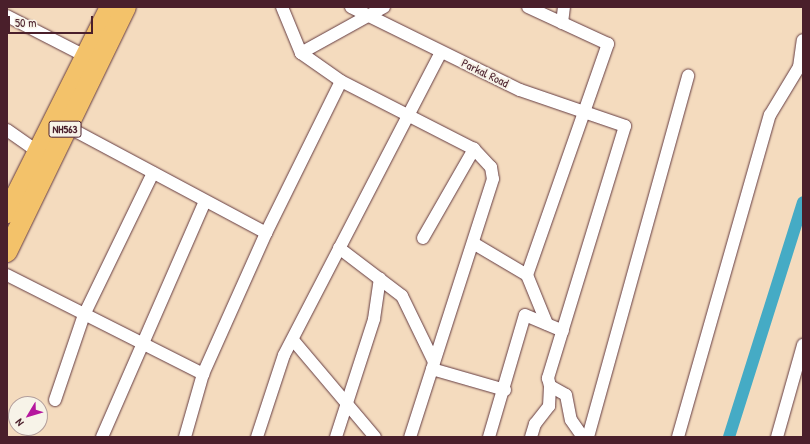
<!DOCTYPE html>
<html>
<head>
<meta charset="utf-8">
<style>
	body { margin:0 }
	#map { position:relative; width:810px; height:444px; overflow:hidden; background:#f4dbbe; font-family:"Patrick Hand",sans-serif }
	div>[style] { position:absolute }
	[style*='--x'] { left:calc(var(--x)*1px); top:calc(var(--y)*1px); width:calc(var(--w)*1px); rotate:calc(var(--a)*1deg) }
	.canal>* { height:12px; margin:-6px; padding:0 6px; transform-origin:6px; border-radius:6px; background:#45abc5 }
	.roads { filter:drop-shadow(0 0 1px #643b41) drop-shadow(0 0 1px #643b41) }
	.minor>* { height:12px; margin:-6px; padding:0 6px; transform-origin:6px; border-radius:6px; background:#fff }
	.trunk>* { height:20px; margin:-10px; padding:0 10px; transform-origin:10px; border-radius:10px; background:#f3c26a }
	span { translate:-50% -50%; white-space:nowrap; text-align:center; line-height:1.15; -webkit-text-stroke:4px #f7f3e8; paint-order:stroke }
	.shield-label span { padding:1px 3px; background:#f7f3e8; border:1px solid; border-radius:3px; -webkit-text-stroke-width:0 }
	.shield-label { font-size:11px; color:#4a1f2b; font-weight:700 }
	.street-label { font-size:12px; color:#4a1f2b }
	.frame { position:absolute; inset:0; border:8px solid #4a1f2b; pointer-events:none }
	.north { position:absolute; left:8px; top:396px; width:40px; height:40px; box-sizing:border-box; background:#f7f3e8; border:1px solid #b29e9c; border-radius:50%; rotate:232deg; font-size:11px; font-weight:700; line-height:16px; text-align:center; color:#4a1f2b }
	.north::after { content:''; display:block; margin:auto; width:14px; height:18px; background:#b5179e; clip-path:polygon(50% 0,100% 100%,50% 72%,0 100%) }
	.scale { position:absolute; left:8px; top:16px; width:85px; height:18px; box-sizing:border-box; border:2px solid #4a1f2b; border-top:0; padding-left:5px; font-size:12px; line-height:14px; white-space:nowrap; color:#4a1f2b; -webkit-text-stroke:3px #f7f3e8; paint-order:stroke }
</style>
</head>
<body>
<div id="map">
	<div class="canal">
		<div style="--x:729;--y:437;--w:246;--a:-72.5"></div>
	</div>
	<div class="roads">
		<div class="minor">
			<div style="--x:282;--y:7;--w:50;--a:67.6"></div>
			<div style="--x:351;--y:7;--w:188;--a:26.2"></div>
			<div style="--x:520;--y:90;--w:111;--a:18.9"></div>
			<div style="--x:625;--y:126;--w:264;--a:107"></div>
			<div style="--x:548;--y:378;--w:8;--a:76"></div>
			<div style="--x:550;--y:386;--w:18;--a:29"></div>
			<div style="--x:566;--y:395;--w:25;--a:79"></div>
			<div style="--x:571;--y:420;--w:21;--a:55"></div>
			<div style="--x:384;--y:7;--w:95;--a:151"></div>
			<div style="--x:301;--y:53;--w:49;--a:35"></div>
			<div style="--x:341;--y:81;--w:149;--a:27.1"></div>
			<div style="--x:474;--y:149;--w:25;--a:47"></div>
			<div style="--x:491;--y:167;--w:12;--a:81"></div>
			<div style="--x:493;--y:179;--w:271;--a:107.8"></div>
			<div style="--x:7;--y:16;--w:88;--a:27.1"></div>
			<div style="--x:562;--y:23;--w:16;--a:-83"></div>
			<div style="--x:66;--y:126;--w:227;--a:28.1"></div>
			<div style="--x:7;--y:130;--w:37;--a:35"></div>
			<div style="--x:423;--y:238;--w:103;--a:-60.2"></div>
			<div style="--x:473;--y:243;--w:63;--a:30.7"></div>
			<div style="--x:527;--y:275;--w:53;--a:67.8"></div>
			<div style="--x:339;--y:248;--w:79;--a:37.3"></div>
			<div style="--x:402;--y:296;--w:73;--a:64.1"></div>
			<div style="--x:7;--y:275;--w:220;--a:26.8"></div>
			<div style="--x:527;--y:275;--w:245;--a:-70.7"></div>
			<div style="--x:608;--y:44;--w:88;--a:-155.2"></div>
			<div style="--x:293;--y:340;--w:127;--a:49.8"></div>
			<div style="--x:432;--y:369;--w:76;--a:16"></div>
			<div style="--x:55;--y:400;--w:90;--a:-71.2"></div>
			<div style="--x:84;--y:315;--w:158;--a:-64.1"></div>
			<div style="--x:102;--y:437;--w:257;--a:-66.4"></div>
			<div style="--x:185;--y:437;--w:66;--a:-74.1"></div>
			<div style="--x:203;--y:374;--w:154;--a:-65.9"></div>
			<div style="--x:266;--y:233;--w:169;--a:-63.7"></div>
			<div style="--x:257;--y:437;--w:86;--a:-71.8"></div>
			<div style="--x:284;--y:355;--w:341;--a:-62.6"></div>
			<div style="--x:336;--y:437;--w:124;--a:-72.1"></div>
			<div style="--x:374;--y:319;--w:41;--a:-81.7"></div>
			<div style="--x:489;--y:437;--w:127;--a:-73.6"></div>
			<div style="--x:525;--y:315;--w:41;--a:22.8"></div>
			<div style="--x:531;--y:437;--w:14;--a:-73"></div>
			<div style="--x:535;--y:424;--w:23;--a:-52"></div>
			<div style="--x:549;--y:406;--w:20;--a:-87"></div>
			<div style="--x:588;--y:437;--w:375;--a:-74.5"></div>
			<div style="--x:678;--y:437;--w:335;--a:-74.1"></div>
			<div style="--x:770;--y:115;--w:56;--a:-58.9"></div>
			<div style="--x:799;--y:67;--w:27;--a:-82"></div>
			<div style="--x:777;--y:437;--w:96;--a:-74.2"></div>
		</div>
		<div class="trunk">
			<div style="--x:7;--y:213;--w:230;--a:-63.4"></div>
			<div style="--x:7;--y:252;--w:272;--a:-64.1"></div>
		</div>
	</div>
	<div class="shield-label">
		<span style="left:65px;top:129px">NH563</span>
	</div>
	<div class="street-label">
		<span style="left:485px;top:73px;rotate:26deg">Parkal Road</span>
	</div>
	<div class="frame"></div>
	<div class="north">N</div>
	<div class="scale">50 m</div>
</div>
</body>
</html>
